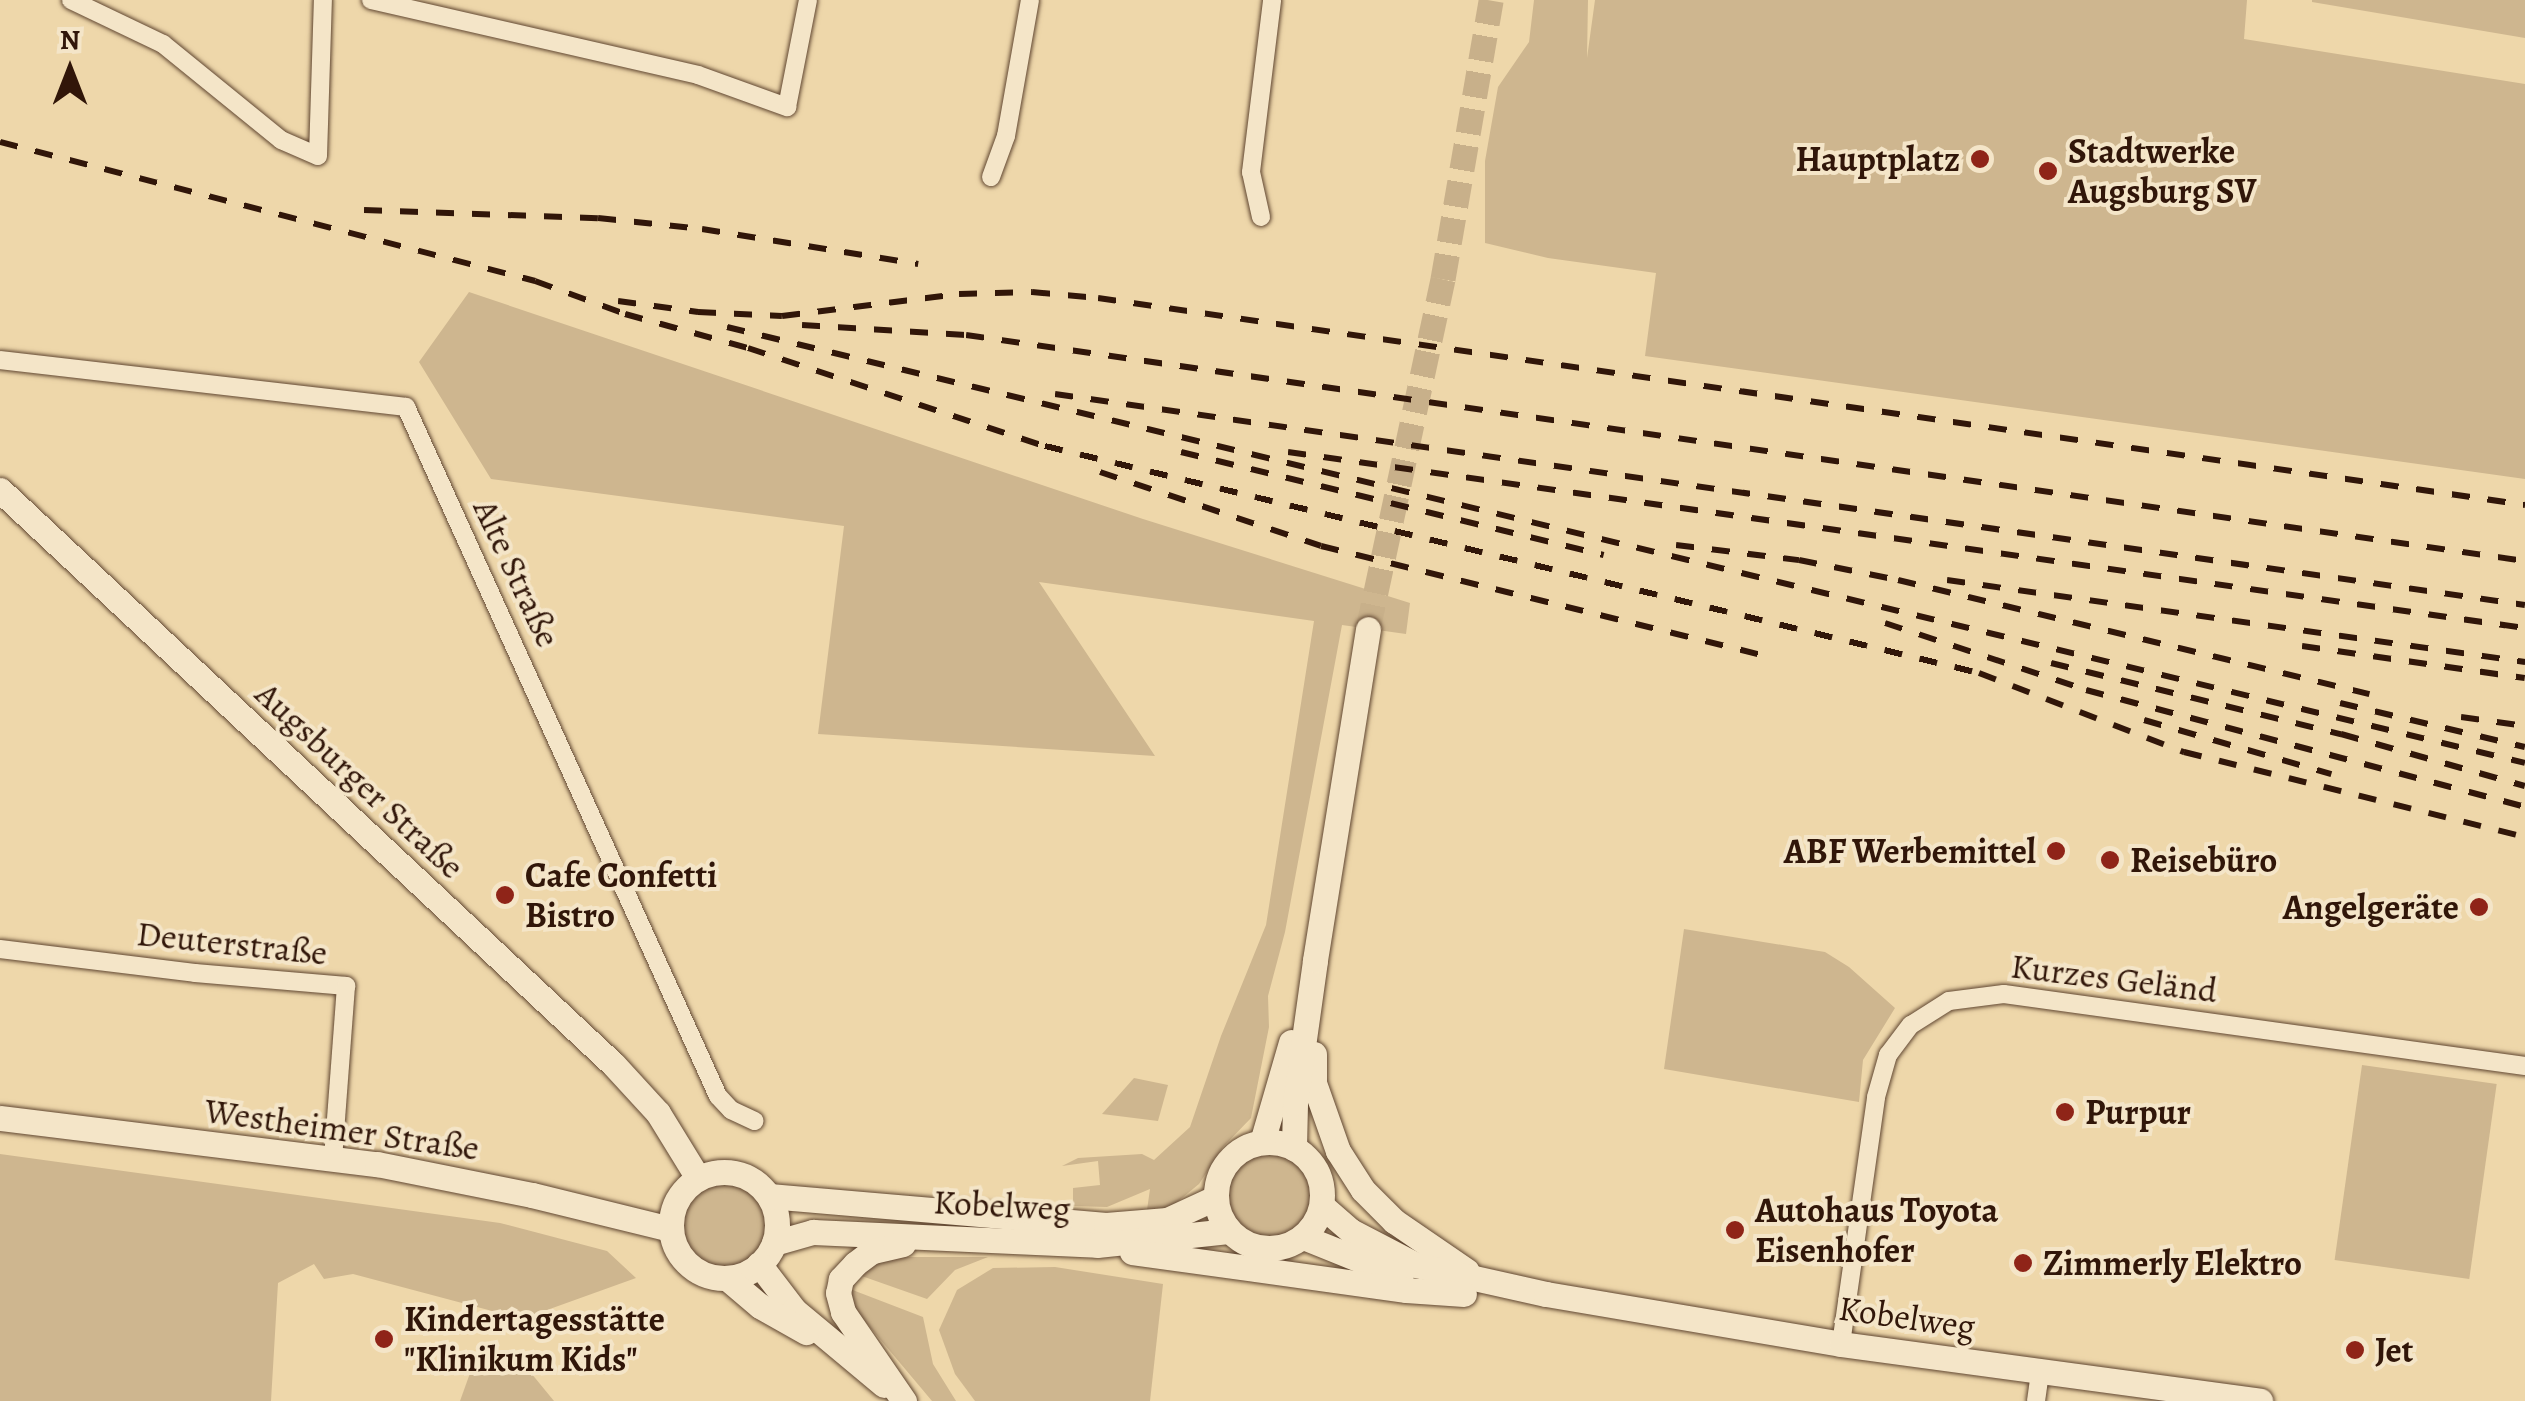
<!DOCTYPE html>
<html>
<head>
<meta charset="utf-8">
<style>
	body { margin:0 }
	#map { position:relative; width:2525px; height:1401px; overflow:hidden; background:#eed7aa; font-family:Alegreya,serif }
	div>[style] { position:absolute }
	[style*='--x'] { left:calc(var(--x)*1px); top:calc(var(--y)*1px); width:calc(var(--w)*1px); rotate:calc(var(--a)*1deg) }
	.green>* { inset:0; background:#ceb68f; transform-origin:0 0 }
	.round { border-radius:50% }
	.secondary-tunnel>* { height:25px; margin-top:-12.5px; transform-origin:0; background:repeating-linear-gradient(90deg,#c8b08a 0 25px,transparent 0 37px) }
	.roads { filter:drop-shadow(0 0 2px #604631) drop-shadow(0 0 2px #604631) }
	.street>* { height:18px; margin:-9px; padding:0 9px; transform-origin:9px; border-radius:9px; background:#f4e5c8 }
	.secondary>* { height:25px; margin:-12.5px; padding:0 12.5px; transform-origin:12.5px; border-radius:12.5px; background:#f4e5c8 }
	.secondary>.ring { margin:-12.5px; padding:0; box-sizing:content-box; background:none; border:25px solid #f4e5c8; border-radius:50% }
	.rail>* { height:6px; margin-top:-3px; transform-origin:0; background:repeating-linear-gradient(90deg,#311609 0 18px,transparent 0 36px) }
	.dots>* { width:28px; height:28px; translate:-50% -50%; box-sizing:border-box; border:5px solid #f4e5c8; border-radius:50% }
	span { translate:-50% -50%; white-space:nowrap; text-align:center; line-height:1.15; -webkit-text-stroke:8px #f4e5c8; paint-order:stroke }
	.poi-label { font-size:35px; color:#311609; font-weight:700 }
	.left { translate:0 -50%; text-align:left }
	.right { translate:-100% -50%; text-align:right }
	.street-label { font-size:35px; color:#311609 }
	.north { position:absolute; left:20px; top:20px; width:100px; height:100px; -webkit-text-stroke:8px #f4e5c8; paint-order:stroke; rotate:0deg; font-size:28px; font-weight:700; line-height:40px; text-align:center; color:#311609 }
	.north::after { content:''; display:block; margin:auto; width:35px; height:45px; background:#311609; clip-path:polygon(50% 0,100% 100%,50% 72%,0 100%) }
</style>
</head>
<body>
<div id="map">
	<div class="green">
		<div style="clip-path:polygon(1534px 0,1588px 0,1587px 58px,1595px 0,2247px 0,2244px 39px,2525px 84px,2525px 479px,1645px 356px,1656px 273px,1548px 258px,1485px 243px,1485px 161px,1498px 87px,1529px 42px)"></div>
		<div style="clip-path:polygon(2312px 0,2525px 0,2525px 38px,2312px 2px)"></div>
		<div style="clip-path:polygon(469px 292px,1143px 519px,1410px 603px,1406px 634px,1342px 625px,1285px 932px,1268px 996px,1269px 1027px,1251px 1118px,1223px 1147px,1199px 1184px,1171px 1207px,1147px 1210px,1150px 1189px,1107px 1207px,1073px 1206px,1073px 1188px,1100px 1185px,1098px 1161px,1062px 1166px,1078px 1158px,1142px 1154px,1154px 1160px,1190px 1127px,1221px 1036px,1266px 925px,1314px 621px,1039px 582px,1155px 756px,818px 734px,844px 526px,491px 479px,419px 362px)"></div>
		<div style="clip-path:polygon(1684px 929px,1825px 952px,1849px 967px,1895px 1008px,1863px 1060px,1859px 1102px,1664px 1069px)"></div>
		<div style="left:2362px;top:1065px;width:136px;height:197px;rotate:8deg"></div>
		<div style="clip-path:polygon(1134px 1078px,1168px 1085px,1158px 1121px,1102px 1114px)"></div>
		<div class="round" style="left:1228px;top:1153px;width:84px;height:84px"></div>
		<div style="clip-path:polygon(0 1154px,500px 1223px,607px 1251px,636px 1278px,522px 1319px,353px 1274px,324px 1279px,314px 1264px,278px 1283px,271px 1401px,0 1401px)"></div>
		<div class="round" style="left:681px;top:1183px;width:84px;height:84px"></div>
		<div style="clip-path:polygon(900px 1257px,988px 1257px,955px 1270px,927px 1299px,856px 1274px,878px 1259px)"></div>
		<div style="clip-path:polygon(1055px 1267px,1163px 1284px,1150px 1401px,975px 1401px,955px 1374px,939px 1330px,957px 1290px,993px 1268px)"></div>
		<div style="clip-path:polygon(850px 1289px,923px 1317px,933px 1364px,956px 1401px,932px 1401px,853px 1307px)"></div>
		<div style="clip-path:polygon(478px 1351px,517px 1356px,554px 1401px,460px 1401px)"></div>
	</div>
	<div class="secondary-tunnel">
		<div style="--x:1368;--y:629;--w:358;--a:-77.9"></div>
		<div style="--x:1443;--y:279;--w:283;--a:-80.2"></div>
	</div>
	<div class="roads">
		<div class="street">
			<div style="--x:71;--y:0;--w:102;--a:25.6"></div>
			<div style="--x:163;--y:44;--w:152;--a:39.1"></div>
			<div style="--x:281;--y:140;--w:40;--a:23.4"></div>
			<div style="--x:318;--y:156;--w:156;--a:-88.2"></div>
			<div style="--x:371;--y:0;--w:335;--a:12.9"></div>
			<div style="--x:698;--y:75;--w:95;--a:19.8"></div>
			<div style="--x:787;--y:107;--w:109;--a:-78.9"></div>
			<div style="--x:991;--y:177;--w:44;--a:-69.9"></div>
			<div style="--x:1006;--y:136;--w:138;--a:-80"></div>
			<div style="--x:1261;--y:217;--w:46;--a:-102.5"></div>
			<div style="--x:1251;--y:172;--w:173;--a:-83"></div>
			<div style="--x:0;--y:360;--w:409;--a:6.6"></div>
			<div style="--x:406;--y:407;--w:756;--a:65.64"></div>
			<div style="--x:718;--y:1096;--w:19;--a:47"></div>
			<div style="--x:731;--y:1110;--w:26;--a:25"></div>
			<div style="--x:0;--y:949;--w:196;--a:7"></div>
			<div style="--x:195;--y:973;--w:152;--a:4.9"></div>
			<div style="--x:346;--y:986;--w:173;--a:94.3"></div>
			<div style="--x:1841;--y:1344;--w:249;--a:-81.9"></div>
			<div style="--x:1876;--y:1097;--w:44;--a:-74.1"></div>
			<div style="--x:1888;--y:1055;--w:38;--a:-53"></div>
			<div style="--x:1911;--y:1025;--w:45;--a:-32.3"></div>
			<div style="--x:1949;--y:1001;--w:55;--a:-7.3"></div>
			<div style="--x:2004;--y:994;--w:526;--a:7.87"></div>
			<div style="--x:2036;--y:1401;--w:30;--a:-82"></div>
		</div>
		<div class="secondary">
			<div style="--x:0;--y:490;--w:841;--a:43.12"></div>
			<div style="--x:614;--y:1065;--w:65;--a:47.5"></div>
			<div style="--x:658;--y:1113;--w:76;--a:58.4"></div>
			<div style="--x:1314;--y:1054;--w:29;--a:90"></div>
			<div style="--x:1314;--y:1083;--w:72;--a:70.6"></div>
			<div style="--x:1338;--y:1151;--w:46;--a:57.3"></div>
			<div style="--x:1363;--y:1190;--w:44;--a:45"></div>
			<div style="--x:1394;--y:1221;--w:88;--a:34.4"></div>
			<div style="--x:0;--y:1118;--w:380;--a:7"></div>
			<div style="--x:377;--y:1164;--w:158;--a:11.3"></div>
			<div style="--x:532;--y:1195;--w:142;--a:13.8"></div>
			<div class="ring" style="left:1216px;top:1142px;width:81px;height:81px"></div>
			<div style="--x:1262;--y:1142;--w:104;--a:-73.8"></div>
			<div style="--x:1294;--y:1148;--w:45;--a:-88.7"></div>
			<div style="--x:1295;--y:1103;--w:144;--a:-82"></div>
			<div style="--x:1315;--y:960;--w:335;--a:-80.9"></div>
			<div class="ring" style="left:671px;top:1172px;width:81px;height:81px"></div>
			<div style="--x:769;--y:1196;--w:338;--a:4.9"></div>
			<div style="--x:1106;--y:1225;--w:61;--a:-4.7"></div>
			<div style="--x:1167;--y:1220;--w:53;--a:-24.6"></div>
			<div style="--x:1322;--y:1206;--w:38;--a:41"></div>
			<div style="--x:1351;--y:1231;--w:73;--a:27.6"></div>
			<div style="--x:1416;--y:1265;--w:133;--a:12.6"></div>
			<div style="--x:1546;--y:1294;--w:299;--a:9.6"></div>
			<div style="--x:1841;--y:1344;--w:423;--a:7.7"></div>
			<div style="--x:1303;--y:1237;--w:105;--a:21.9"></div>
			<div style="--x:774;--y:1243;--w:41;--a:-15.8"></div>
			<div style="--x:813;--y:1232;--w:284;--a:2.6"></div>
			<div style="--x:1097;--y:1245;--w:132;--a:-6.1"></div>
			<div style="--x:903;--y:1244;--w:32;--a:167"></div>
			<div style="--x:872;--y:1251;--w:21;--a:143"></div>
			<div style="--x:855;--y:1264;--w:21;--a:133"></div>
			<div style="--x:841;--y:1279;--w:14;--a:102"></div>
			<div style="--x:838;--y:1293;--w:20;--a:75"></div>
			<div style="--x:843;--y:1312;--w:108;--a:55.6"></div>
			<div style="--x:1132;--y:1252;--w:277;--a:7.9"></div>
			<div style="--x:1406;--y:1290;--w:58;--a:3.9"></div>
			<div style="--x:759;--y:1264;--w:58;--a:52.7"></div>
			<div style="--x:794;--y:1310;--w:117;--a:39.8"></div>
			<div style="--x:728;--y:1279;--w:42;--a:40.2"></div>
			<div style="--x:760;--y:1306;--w:53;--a:29.5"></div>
		</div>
	</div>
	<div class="rail">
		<div style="--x:0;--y:142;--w:553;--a:14.56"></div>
		<div style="--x:535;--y:281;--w:96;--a:20.1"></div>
		<div style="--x:625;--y:314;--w:128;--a:15.5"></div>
		<div style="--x:748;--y:348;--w:313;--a:18.3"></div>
		<div style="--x:1045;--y:446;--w:961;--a:13.66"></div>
		<div style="--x:1979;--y:673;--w:220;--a:21.1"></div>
		<div style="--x:2184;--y:752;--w:351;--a:14"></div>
		<div style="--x:364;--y:210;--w:234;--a:2"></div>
		<div style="--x:598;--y:218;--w:105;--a:6"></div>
		<div style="--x:702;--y:229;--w:219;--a:9.2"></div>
		<div style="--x:618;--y:301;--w:81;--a:7.8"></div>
		<div style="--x:698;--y:312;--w:84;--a:2.7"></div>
		<div style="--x:782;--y:316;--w:178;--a:-7.1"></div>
		<div style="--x:959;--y:294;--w:73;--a:-1.6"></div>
		<div style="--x:1032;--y:292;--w:66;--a:5.2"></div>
		<div style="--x:1098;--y:298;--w:1442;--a:8.25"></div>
		<div style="--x:802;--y:325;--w:164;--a:3.5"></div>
		<div style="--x:966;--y:335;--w:1575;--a:8.25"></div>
		<div style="--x:727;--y:327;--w:1850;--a:13.63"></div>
		<div style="--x:1055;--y:394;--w:1485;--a:8.17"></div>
		<div style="--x:1181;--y:452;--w:435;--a:13.7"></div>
		<div style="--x:1288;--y:452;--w:1249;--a:8.1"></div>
		<div style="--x:1100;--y:472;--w:233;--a:18.5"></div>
		<div style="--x:1321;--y:546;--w:452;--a:13.9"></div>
		<div style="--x:1676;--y:545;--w:124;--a:7"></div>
		<div style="--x:1799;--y:560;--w:101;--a:11.4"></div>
		<div style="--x:1898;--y:580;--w:485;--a:13.6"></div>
		<div style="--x:1947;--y:580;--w:584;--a:8.07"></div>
		<div style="--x:1885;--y:623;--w:212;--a:18.4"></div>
		<div style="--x:2086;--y:690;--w:454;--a:14.9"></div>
		<div style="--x:2302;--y:646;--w:225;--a:8.2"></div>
		<div style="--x:2051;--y:663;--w:299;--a:13.8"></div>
		<div style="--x:2341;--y:734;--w:191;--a:15.8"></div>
		<div style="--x:2340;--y:703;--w:190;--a:13.4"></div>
		<div style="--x:2461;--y:717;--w:65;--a:8"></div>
		<div style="--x:2144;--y:720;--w:195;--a:16.1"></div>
	</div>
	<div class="dots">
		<div style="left:1980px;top:159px;background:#8f2418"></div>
		<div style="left:2048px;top:171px;background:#8f2418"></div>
		<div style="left:2056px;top:851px;background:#8f2418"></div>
		<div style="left:2110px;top:860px;background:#8f2418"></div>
		<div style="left:505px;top:895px;background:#8f2418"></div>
		<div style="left:2479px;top:907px;background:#8f2418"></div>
		<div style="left:2065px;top:1112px;background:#8f2418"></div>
		<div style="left:1735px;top:1230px;background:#8f2418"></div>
		<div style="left:2023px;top:1263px;background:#8f2418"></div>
		<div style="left:384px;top:1339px;background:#8f2418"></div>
		<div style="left:2355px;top:1350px;background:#8f2418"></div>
	</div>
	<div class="poi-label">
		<span class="left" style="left:2068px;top:171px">Stadtwerke<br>Augsburg SV</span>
		<span class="right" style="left:1960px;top:159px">Hauptplatz</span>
		<span class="right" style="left:2036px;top:851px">ABF Werbemittel</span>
		<span class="left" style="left:2130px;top:860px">Reisebüro</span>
		<span class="left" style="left:525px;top:895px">Cafe Confetti<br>Bistro</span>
		<span class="right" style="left:2459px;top:907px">Angelgeräte</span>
		<span class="left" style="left:2085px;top:1112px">Purpur</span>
		<span class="left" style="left:1755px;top:1230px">Autohaus Toyota<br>Eisenhofer</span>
		<span class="left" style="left:2043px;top:1263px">Zimmerly Elektro</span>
		<span class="left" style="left:404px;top:1339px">Kindertagesstätte<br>"Klinikum Kids"</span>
		<span class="left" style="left:2375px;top:1350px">Jet</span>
	</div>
	<div class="street-label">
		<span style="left:517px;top:573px;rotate:65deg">Alte Straße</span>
		<span style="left:360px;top:780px;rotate:43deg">Augsburger Straße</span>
		<span style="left:232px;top:943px;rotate:6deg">Deuterstraße</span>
		<span style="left:2114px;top:978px;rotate:7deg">Kurzes Geländ</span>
		<span style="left:342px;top:1129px;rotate:8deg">Westheimer Straße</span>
		<span style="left:1002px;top:1205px;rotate:3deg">Kobelweg</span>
		<span style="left:1907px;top:1317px;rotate:8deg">Kobelweg</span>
	</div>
	<div class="north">N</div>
</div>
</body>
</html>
